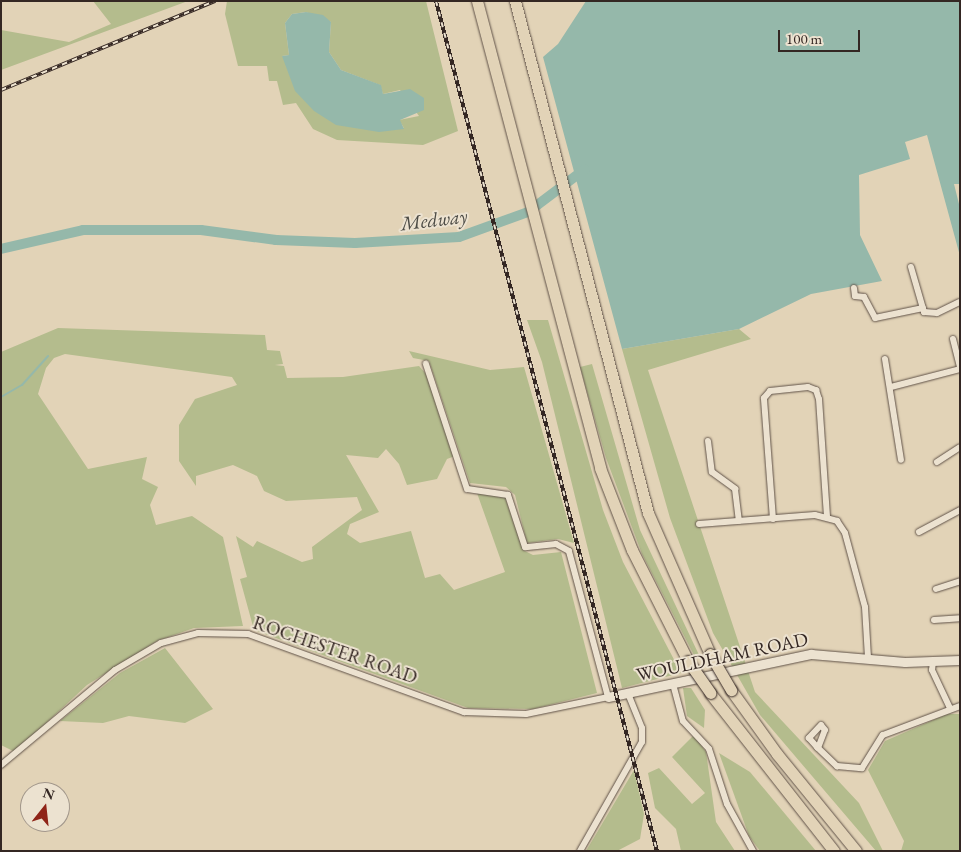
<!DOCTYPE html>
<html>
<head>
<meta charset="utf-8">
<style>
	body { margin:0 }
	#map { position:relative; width:961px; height:852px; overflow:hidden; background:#e2d3b7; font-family:"EB Garamond",serif }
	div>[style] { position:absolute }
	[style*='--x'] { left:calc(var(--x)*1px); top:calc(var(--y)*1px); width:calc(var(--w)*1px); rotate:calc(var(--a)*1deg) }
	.green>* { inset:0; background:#b4bc8d }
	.water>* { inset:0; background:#95b8aa }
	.stream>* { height:2px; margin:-1px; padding:0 1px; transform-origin:1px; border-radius:1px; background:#95b8aa }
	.river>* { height:10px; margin:-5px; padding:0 5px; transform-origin:5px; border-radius:5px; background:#95b8aa }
	.roads { filter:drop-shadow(0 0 1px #605248) drop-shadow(0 0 1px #605248) }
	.street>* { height:6px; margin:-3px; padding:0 3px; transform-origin:3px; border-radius:3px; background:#ece2d0 }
	.secondary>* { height:9px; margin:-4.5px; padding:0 4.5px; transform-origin:4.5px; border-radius:4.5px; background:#ece2d0 }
	.highway>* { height:11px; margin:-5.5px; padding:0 5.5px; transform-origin:5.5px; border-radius:5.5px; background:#e2d3b7 }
	.rail>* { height:4px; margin-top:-2px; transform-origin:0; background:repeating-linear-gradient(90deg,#ece2d0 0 5.5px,#342723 0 11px); box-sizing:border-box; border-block:1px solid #342723 }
	.bridges { filter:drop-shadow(0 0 1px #342723) drop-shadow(0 0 1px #342723) }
	.highway-bridge>* { height:11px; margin:-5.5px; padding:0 5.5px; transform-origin:5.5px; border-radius:5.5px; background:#e2d3b7 }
	span { translate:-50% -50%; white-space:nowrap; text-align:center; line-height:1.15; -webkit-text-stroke:4px #ece2d0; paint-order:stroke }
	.street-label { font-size:19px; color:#342723 }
	.water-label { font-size:20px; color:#4c4b45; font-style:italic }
	.frame { position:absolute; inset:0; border:2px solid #342723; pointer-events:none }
	.north { position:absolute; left:20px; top:782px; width:50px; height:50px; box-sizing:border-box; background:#ece2d0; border:1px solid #a2978b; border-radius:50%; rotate:16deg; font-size:14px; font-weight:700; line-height:20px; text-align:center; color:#342723 }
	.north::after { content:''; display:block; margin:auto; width:18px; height:22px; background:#8f2418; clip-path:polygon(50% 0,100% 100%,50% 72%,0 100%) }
	.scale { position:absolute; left:778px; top:30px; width:82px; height:22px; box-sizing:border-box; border:2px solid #342723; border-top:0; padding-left:6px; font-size:15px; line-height:18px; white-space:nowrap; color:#342723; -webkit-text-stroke:4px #ece2d0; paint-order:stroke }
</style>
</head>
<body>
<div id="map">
	<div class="green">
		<div style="clip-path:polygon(93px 1px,188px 1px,1px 70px,1px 30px,69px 42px,111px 24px)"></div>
		<div style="clip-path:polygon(evenodd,426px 1px,458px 131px,423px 145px,337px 140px,313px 129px,296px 103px,283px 105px,277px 81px,269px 81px,267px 66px,238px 66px,225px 14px,227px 1px,426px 1px,306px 12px,331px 22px,329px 52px,341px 70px,380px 85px,383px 94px,400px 90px,419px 116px,399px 120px,404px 128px,282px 56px,289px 55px,285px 23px,292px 14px,306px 12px)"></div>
		<div style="clip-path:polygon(527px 320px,548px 320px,603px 510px,623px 562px,681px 673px,622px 688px,542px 362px)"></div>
		<div style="clip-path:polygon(58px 328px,265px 335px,267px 350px,280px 351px,283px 364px,275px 365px,284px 366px,287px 378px,343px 377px,419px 366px,427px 375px,455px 456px,447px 459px,437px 479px,407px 485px,399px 464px,386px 449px,378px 458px,346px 455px,379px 512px,350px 524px,347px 534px,360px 543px,411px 531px,425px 578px,440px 574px,454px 590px,505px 572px,477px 493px,505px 497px,523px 550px,533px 555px,561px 552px,597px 693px,533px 709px,468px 708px,254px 630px,240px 579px,247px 577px,236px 536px,253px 547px,257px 541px,302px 562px,313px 559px,312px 547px,362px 510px,357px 497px,286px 501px,264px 491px,257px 476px,233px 465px,196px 476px,196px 486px,179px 461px,179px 425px,195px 399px,237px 385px,232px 377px,65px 354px,54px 358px,46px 368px,38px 394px,88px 469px,147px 457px,142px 479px,158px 487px,150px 505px,156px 525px,192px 516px,223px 537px,243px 626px,194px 628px,157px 641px,87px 685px,15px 752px,1px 745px,1px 352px)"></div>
		<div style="clip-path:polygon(739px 329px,751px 339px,648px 370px,755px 692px,859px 803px,883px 851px,876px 851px,760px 715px,713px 633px,670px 518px,622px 349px)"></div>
		<div style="clip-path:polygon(409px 351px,490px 370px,524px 367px,574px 543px,558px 539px,527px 543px,515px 495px,506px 487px,470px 483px,429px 361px,413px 358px)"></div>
		<div style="clip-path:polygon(592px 364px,640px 530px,699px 655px,695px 657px,642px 554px,606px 458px,580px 367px)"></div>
		<div style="clip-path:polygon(165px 648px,213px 709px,185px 723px,129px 716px,103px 723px,60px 721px,120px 673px)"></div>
		<div style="clip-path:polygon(683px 688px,691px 688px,705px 710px,704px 728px,687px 716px)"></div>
		<div style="clip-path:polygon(947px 714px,960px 714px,960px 851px,901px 851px,904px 841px,868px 770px,885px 741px)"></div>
		<div style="clip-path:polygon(694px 735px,706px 752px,716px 822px,735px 851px,681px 851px,676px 829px,655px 808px,648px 773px,659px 768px,692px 804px,705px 793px,672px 757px)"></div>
		<div style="clip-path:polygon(719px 753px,750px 772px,816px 851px,760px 851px,749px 836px)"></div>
		<div style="clip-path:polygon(634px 770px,644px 814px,640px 839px,617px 851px,586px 851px)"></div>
	</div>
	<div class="water">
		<div style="clip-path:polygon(586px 1px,960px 1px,960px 184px,954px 184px,960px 208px,960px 256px,927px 135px,905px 142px,910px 159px,859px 175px,860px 235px,882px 281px,811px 294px,739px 329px,622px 349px,543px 57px,558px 44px)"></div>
		<div style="clip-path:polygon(306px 12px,323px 15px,331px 22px,329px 52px,341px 70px,381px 85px,383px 94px,410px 89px,424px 98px,424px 110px,400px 120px,404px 129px,379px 132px,336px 125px,314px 111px,295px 91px,282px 56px,289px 55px,285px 23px,292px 14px)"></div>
	</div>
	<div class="stream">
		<div style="--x:1;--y:397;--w:24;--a:-30"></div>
		<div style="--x:22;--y:385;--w:39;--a:-48"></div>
	</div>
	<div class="river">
		<div style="--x:1;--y:249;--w:84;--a:-13"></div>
		<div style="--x:83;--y:230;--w:118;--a:0"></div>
		<div style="--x:201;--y:230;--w:76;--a:7.6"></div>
		<div style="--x:276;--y:240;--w:79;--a:2.2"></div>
		<div style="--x:355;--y:243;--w:104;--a:-3.3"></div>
		<div style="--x:459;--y:237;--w:73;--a:-19.9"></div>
		<div style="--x:528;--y:212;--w:71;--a:-37"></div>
	</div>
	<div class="roads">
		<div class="street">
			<div style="--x:911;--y:267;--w:47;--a:73.9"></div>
			<div style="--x:924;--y:312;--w:13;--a:4"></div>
			<div style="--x:937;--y:313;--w:25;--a:-26"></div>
			<div style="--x:854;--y:288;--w:8;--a:83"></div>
			<div style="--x:855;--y:296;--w:9;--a:6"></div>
			<div style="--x:864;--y:297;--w:24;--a:62"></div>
			<div style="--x:875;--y:318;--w:49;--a:-11.8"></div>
			<div style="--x:953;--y:339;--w:29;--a:76"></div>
			<div style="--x:885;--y:359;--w:102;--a:81"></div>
			<div style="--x:891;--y:387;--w:71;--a:-14.6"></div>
			<div style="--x:708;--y:441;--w:31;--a:83"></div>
			<div style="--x:712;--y:472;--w:29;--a:36"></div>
			<div style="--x:735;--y:489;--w:32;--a:83"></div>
			<div style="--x:937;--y:462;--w:27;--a:-33"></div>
			<div style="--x:773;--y:519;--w:121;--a:-94.3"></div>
			<div style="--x:764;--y:398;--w:9;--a:-49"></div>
			<div style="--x:770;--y:391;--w:38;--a:-6"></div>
			<div style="--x:808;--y:387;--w:9;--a:21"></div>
			<div style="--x:816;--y:390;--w:9;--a:72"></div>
			<div style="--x:819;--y:399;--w:117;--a:86.1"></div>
			<div style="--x:699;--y:524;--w:116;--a:-4.4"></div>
			<div style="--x:815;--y:515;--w:23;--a:15"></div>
			<div style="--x:837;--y:521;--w:14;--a:56"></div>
			<div style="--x:845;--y:533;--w:77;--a:74.9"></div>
			<div style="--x:865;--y:607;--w:51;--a:86.6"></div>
			<div style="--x:919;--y:532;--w:47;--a:-28.2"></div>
			<div style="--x:936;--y:589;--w:25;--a:-18"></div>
			<div style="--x:934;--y:620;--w:26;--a:-4"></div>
			<div style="--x:933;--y:662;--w:8;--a:97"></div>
			<div style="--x:932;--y:670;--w:42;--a:64.7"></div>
			<div style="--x:673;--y:684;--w:38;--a:75"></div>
			<div style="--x:683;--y:721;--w:38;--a:47"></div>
			<div style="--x:709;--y:749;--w:58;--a:71.9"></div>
			<div style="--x:727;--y:804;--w:54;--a:61"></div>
			<div style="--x:818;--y:748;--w:19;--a:-69"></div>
			<div style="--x:825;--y:730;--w:6;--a:-129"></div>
			<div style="--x:821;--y:725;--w:18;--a:133"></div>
			<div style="--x:809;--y:738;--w:12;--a:48"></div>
			<div style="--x:817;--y:747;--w:28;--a:44"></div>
			<div style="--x:837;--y:766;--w:25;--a:5"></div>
			<div style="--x:862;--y:768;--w:39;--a:-58"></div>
			<div style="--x:883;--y:735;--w:82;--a:-20.6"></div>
			<div style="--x:1;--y:765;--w:148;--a:-39.8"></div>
			<div style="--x:115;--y:670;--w:53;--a:-30.4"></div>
			<div style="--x:161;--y:643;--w:38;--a:-15"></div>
			<div style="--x:198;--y:633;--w:50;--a:1.1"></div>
			<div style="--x:248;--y:634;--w:230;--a:19.9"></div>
			<div style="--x:464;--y:712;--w:62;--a:1.8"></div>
			<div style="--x:526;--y:714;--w:84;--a:-11.7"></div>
			<div style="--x:608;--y:697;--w:151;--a:-105"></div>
			<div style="--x:569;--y:551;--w:15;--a:-152"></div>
			<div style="--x:556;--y:544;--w:31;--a:174"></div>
			<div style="--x:525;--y:547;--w:55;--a:-108.1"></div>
			<div style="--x:508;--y:495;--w:41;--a:-171.7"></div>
			<div style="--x:467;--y:489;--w:132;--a:-108.2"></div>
			<div style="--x:580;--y:851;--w:125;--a:-60.4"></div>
			<div style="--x:642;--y:742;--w:14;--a:-90"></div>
			<div style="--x:642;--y:728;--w:38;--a:-112"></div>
		</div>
		<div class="secondary">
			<div style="--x:608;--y:697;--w:208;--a:-12"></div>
			<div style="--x:811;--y:654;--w:94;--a:4.9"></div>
			<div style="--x:905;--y:662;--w:55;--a:-2.1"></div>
		</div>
		<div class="highway">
			<div style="--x:477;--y:1;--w:483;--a:75.2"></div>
			<div style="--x:600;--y:468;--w:88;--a:68.7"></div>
			<div style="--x:632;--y:550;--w:124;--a:63.2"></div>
			<div style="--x:515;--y:1;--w:529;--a:75.44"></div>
			<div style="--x:648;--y:513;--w:154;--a:66.3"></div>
			<div style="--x:731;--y:690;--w:79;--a:54.3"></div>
			<div style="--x:777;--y:754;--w:125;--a:50.8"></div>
			<div style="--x:710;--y:693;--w:201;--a:51.9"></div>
		</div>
	</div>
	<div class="rail">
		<div style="--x:436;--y:1;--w:878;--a:75.43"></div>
		<div style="--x:1;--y:90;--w:232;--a:-22.6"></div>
	</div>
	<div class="bridges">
		<div class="highway-bridge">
			<div style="--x:710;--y:654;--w:42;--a:59.7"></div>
			<div style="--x:688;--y:661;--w:39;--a:55"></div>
		</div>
	</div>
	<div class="street-label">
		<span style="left:335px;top:650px;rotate:19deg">ROCHESTER ROAD</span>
		<span style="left:722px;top:657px;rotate:-12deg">WOULDHAM ROAD</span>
	</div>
	<div class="water-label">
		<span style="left:434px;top:220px;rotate:-7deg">Medway</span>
	</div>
	<div class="frame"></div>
	<div class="north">N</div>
	<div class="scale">100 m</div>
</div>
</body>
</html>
